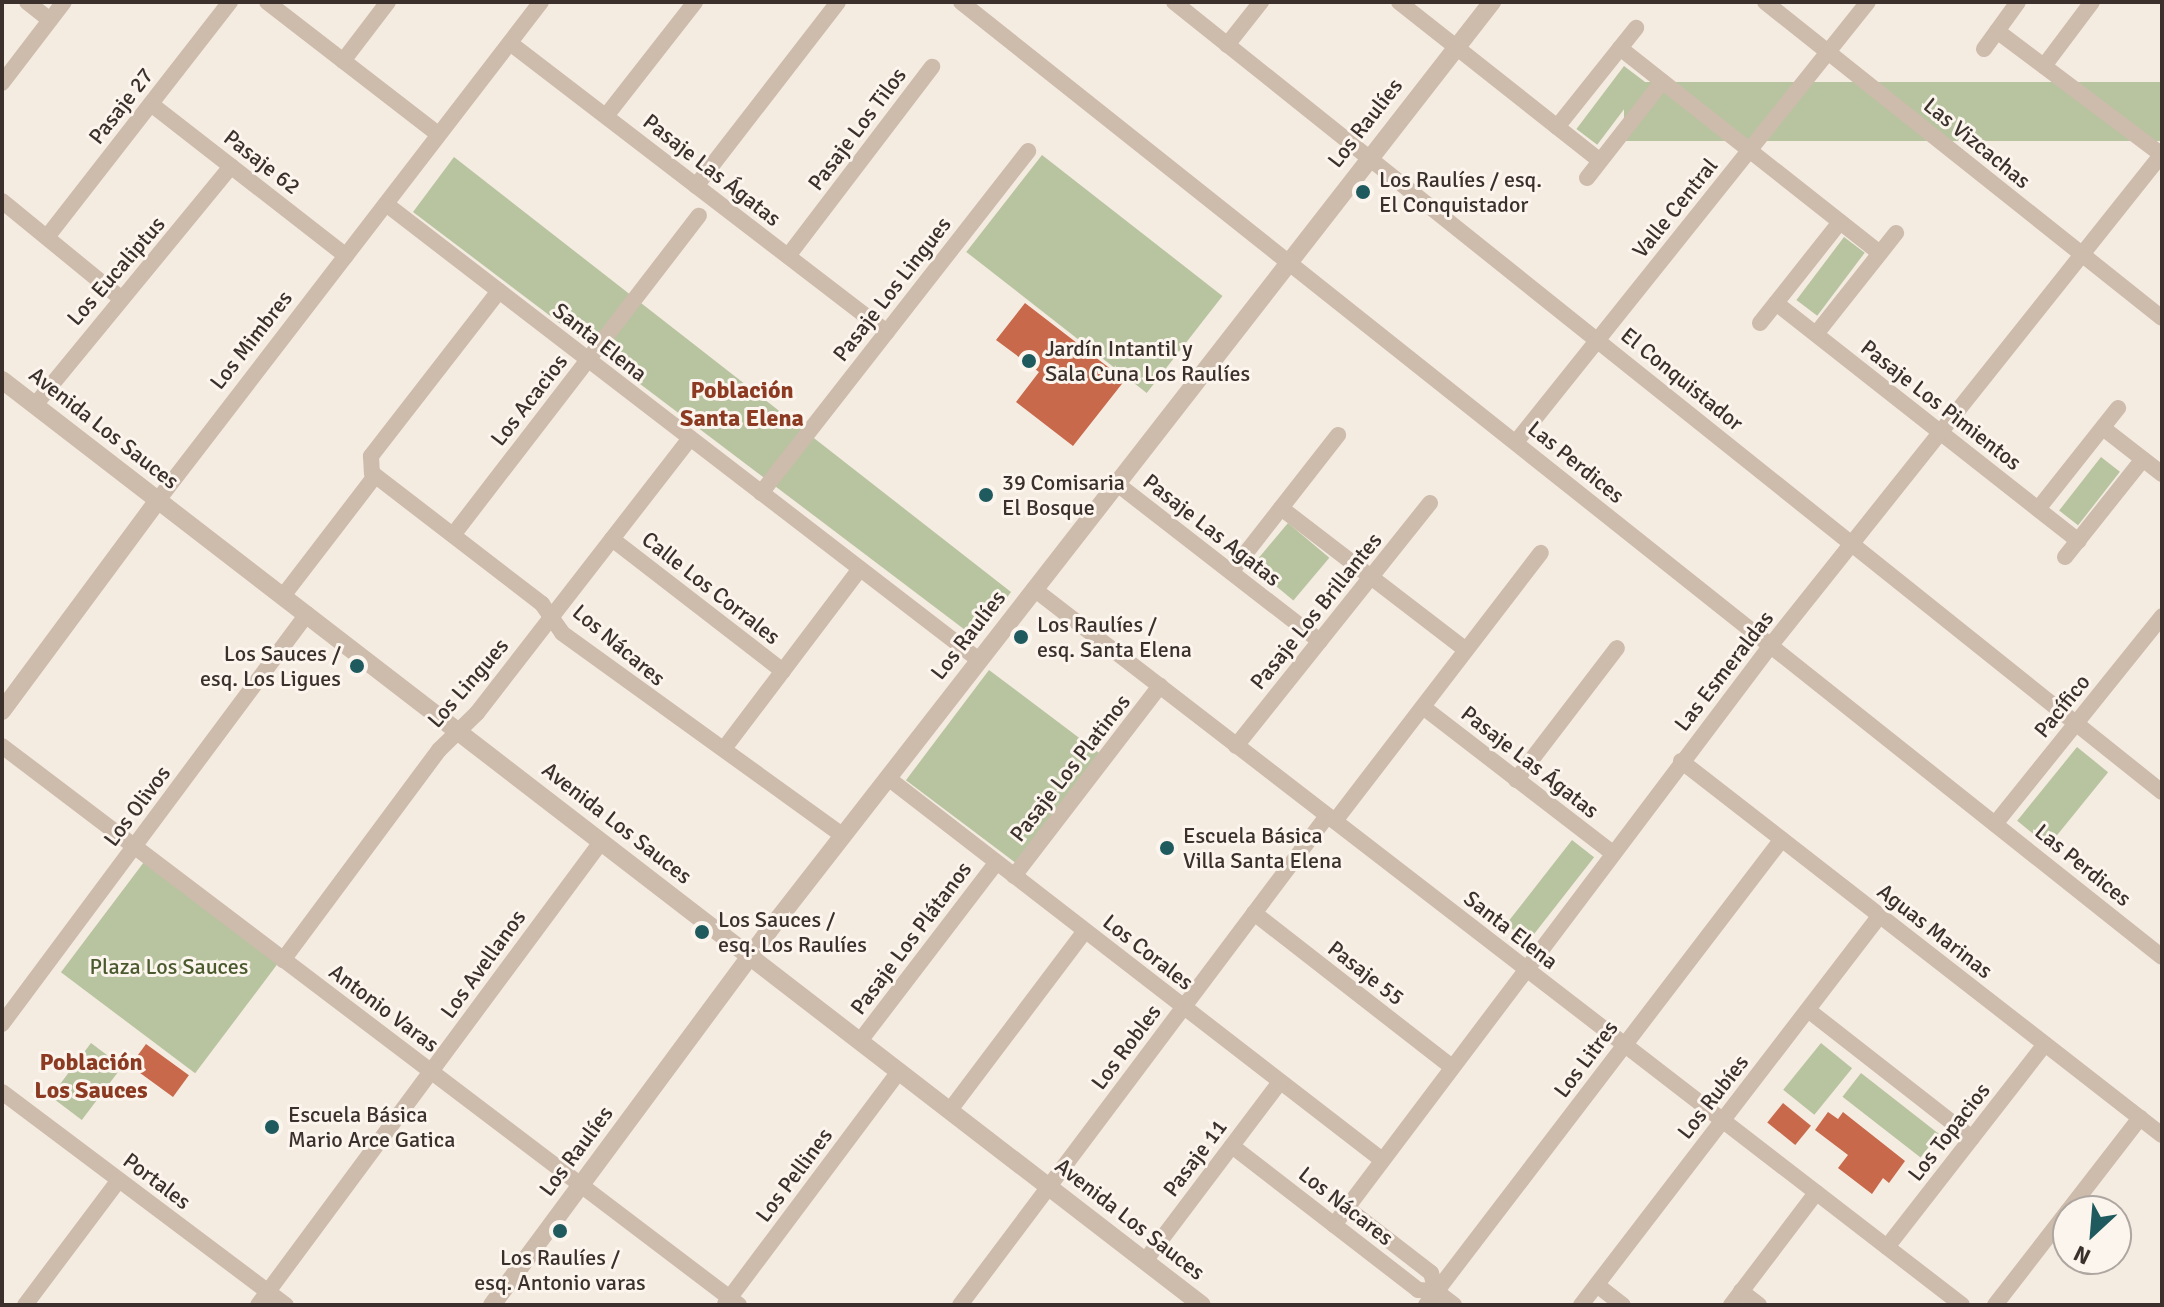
<!DOCTYPE html>
<html>
<head>
<meta charset="utf-8">
<style>
	body { margin:0 }
	#map { position:relative; width:2164px; height:1307px; overflow:hidden; background:#f4ebe1; font-family:Signika,sans-serif }
	div>[style] { position:absolute }
	[style*='--x'] { left:calc(var(--x)*1px); top:calc(var(--y)*1px); width:calc(var(--w)*1px); rotate:calc(var(--a)*1deg) }
	.green>* { inset:0; background:#b8c4a0; transform-origin:0 0 }
	.building>* { inset:0; background:#c8694b; transform-origin:0 0 }
	.minor>* { height:16px; margin:-8px; padding:0 8px; transform-origin:8px; border-radius:8px; background:#cdbbac }
	.tertiary>* { height:18px; margin:-9px; padding:0 9px; transform-origin:9px; border-radius:9px; background:#cdbbac }
	.dots>* { width:22px; height:22px; translate:-50% -50%; box-sizing:border-box; border:4px solid #fbf5ee; border-radius:50% }
	span { translate:-50% -50%; white-space:nowrap; text-align:center; line-height:1.15; -webkit-text-stroke:6px #fbf5ee; paint-order:stroke }
	.street-label { font-size:22px; color:#3b302b }
	.poi-label { font-size:22px; color:#3b302b }
	.left { translate:0 -50%; text-align:left }
	.right { translate:-100% -50%; text-align:right }
	.park-label { font-size:22px; color:#4a5a2e }
	.neighbourhood-label { font-size:24px; color:#8c3b22; font-weight:700 }
	.frame { position:absolute; inset:0; border:4px solid #3b302b; pointer-events:none }
	.north { position:absolute; left:2052px; top:1195px; width:80px; height:80px; box-sizing:border-box; background:#fbf5ee; border:2px solid #aea6a0; border-radius:50%; rotate:206deg; font-size:22px; font-weight:700; line-height:32px; text-align:center; color:#3b302b }
	.north::after { content:''; display:block; margin:auto; width:28px; height:36px; background:#1f5a5e; clip-path:polygon(50% 0,100% 100%,50% 72%,0 100%) }
</style>
</head>
<body>
<div id="map">
	<div class="green">
		<div style="left:1624px;top:66px;width:26px;height:79px;rotate:37deg"></div>
		<div style="left:2162px;top:82px;width:59px;height:538px;rotate:90deg"></div>
		<div style="left:1042px;top:155px;width:229px;height:123px;rotate:38deg"></div>
		<div style="clip-path:polygon(454px 157px,1011px 592px,977px 639px,413px 212px)"></div>
		<div style="left:1844px;top:237px;width:26px;height:79px;rotate:37deg"></div>
		<div style="left:2101px;top:457px;width:24px;height:68px;rotate:38deg"></div>
		<div style="left:1288px;top:523px;width:54px;height:56px;rotate:40deg"></div>
		<div style="left:989px;top:670px;width:138px;height:138px;rotate:37deg"></div>
		<div style="left:2077px;top:747px;width:40px;height:95px;rotate:39deg"></div>
		<div style="left:1572px;top:840px;width:28px;height:107px;rotate:38deg"></div>
		<div style="left:144px;top:862px;width:168px;height:138px;rotate:37deg"></div>
		<div style="left:91px;top:1043px;width:39px;height:67px;rotate:37deg"></div>
		<div style="left:1821px;top:1043px;width:40px;height:60px;rotate:39deg"></div>
		<div style="left:1861px;top:1073px;width:99px;height:30px;rotate:38deg"></div>
	</div>
	<div class="building">
		<div style="clip-path:polygon(1025px 303px,1125px 380px,1073px 446px,1016px 402px,1039px 372px,996px 340px)"></div>
		<div style="left:146px;top:1044px;width:53px;height:27px;rotate:36deg"></div>
		<div style="left:1783px;top:1103px;width:36px;height:25px;rotate:39deg"></div>
		<div style="clip-path:polygon(1828px 1112px,1838px 1119px,1843px 1112px,1905px 1161px,1889px 1183px,1883px 1178px,1872px 1194px,1838px 1168px,1848px 1155px,1815px 1130px)"></div>
	</div>
	<div class="minor">
		<div style="--x:27;--y:2;--w:29;--a:38"></div>
		<div style="--x:267;--y:2;--w:217;--a:37.7"></div>
		<div style="--x:961;--y:2;--w:1534;--a:38.49"></div>
		<div style="--x:1174;--y:2;--w:1265;--a:38.65"></div>
		<div style="--x:1399;--y:2;--w:256;--a:38.3"></div>
		<div style="--x:1765;--y:2;--w:507;--a:38.52"></div>
		<div style="--x:1997;--y:31;--w:205;--a:36.9"></div>
		<div style="--x:510;--y:43;--w:475;--a:37.5"></div>
		<div style="--x:1227;--y:45;--w:55;--a:-51.7"></div>
		<div style="--x:1620;--y:48;--w:331;--a:38.3"></div>
		<div style="--x:1984;--y:49;--w:58;--a:-54.1"></div>
		<div style="--x:343;--y:61;--w:74;--a:-52.7"></div>
		<div style="--x:2044;--y:66;--w:80;--a:-53.1"></div>
		<div style="--x:2;--y:83;--w:102;--a:-52.6"></div>
		<div style="--x:151;--y:104;--w:247;--a:37.9"></div>
		<div style="--x:606;--y:116;--w:145;--a:-52"></div>
		<div style="--x:1557;--y:127;--w:127;--a:-51.4"></div>
		<div style="--x:1587;--y:178;--w:122;--a:-52"></div>
		<div style="--x:696;--y:186;--w:232;--a:-52.3"></div>
		<div style="--x:2;--y:201;--w:150;--a:39.3"></div>
		<div style="--x:386;--y:204;--w:748;--a:37.56"></div>
		<div style="--x:47;--y:237;--w:298;--a:-52.1"></div>
		<div style="--x:788;--y:256;--w:238;--a:-52.7"></div>
		<div style="--x:499;--y:291;--w:209;--a:127.8"></div>
		<div style="--x:371;--y:456;--w:17;--a:87"></div>
		<div style="--x:372;--y:473;--w:215;--a:37.6"></div>
		<div style="--x:542;--y:604;--w:35;--a:55"></div>
		<div style="--x:562;--y:633;--w:347;--a:35.8"></div>
		<div style="--x:1776;--y:303;--w:385;--a:38.2"></div>
		<div style="--x:1760;--y:323;--w:129;--a:-51.6"></div>
		<div style="--x:1816;--y:334;--w:129;--a:-51.6"></div>
		<div style="--x:35;--y:405;--w:309;--a:-50.6"></div>
		<div style="--x:2103;--y:428;--w:75;--a:37.9"></div>
		<div style="--x:1516;--y:442;--w:563;--a:-51.34"></div>
		<div style="--x:1116;--y:483;--w:258;--a:37.8"></div>
		<div style="--x:761;--y:493;--w:434;--a:-52"></div>
		<div style="--x:158;--y:500;--w:628;--a:-52.44"></div>
		<div style="--x:1281;--y:508;--w:233;--a:37.5"></div>
		<div style="--x:2038;--y:509;--w:129;--a:-51.6"></div>
		<div style="--x:453;--y:535;--w:403;--a:-52.4"></div>
		<div style="--x:612;--y:539;--w:216;--a:37.7"></div>
		<div style="--x:2065;--y:557;--w:125;--a:-51.5"></div>
		<div style="--x:1231;--y:572;--w:174;--a:-52"></div>
		<div style="--x:1034;--y:589;--w:1172;--a:37.65"></div>
		<div style="--x:283;--y:596;--w:151;--a:-52.5"></div>
		<div style="--x:1423;--y:707;--w:237;--a:37.6"></div>
		<div style="--x:2;--y:746;--w:925;--a:37.18"></div>
		<div style="--x:726;--y:746;--w:222;--a:-52.9"></div>
		<div style="--x:1236;--y:746;--w:311;--a:-51.4"></div>
		<div style="--x:1681;--y:761;--w:609;--a:37.87"></div>
		<div style="--x:888;--y:778;--w:624;--a:37.71"></div>
		<div style="--x:1516;--y:780;--w:166;--a:-52.6"></div>
		<div style="--x:1335;--y:821;--w:338;--a:-52.5"></div>
		<div style="--x:1995;--y:824;--w:267;--a:-51.2"></div>
		<div style="--x:1014;--y:876;--w:240;--a:-52.5"></div>
		<div style="--x:1254;--y:913;--w:251;--a:37.9"></div>
		<div style="--x:283;--y:960;--w:262;--a:-53.4"></div>
		<div style="--x:439;--y:750;--w:53;--a:-44.2"></div>
		<div style="--x:477;--y:713;--w:348;--a:-52.2"></div>
		<div style="--x:1808;--y:1010;--w:208;--a:38"></div>
		<div style="--x:2;--y:1024;--w:511;--a:-53.35"></div>
		<div style="--x:860;--y:1041;--w:225;--a:-52.6"></div>
		<div style="--x:2;--y:1092;--w:355;--a:36.9"></div>
		<div style="--x:950;--y:1110;--w:224;--a:-53"></div>
		<div style="--x:1232;--y:1146;--w:235;--a:37.7"></div>
		<div style="--x:1418;--y:1290;--w:18;--a:3"></div>
		<div style="--x:1347;--y:1208;--w:106;--a:37.7"></div>
		<div style="--x:1431;--y:1273;--w:19;--a:74"></div>
		<div style="--x:1436;--y:1291;--w:23;--a:38"></div>
		<div style="--x:2068;--y:1211;--w:118;--a:-52.3"></div>
		<div style="--x:1334;--y:1225;--w:726;--a:-53"></div>
		<div style="--x:1771;--y:645;--w:628;--a:-51.47"></div>
		<div style="--x:1887;--y:1247;--w:257;--a:-52.1"></div>
		<div style="--x:1145;--y:1261;--w:224;--a:-53"></div>
		<div style="--x:1597;--y:1285;--w:33;--a:38"></div>
		<div style="--x:1741;--y:1291;--w:23;--a:38"></div>
		<div style="--x:725;--y:1304;--w:291;--a:-53.2"></div>
		<div style="--x:25;--y:1305;--w:156;--a:-53.1"></div>
		<div style="--x:258;--y:1305;--w:576;--a:-53.47"></div>
		<div style="--x:960;--y:1305;--w:611;--a:-53.11"></div>
		<div style="--x:1426;--y:1305;--w:586;--a:-52.62"></div>
		<div style="--x:1581;--y:1305;--w:491;--a:-52.5"></div>
		<div style="--x:1731;--y:1305;--w:141;--a:-52.8"></div>
		<div style="--x:1995;--y:1305;--w:119;--a:-52.2"></div>
	</div>
	<div class="tertiary">
		<div style="--x:2;--y:380;--w:1515;--a:37.63"></div>
		<div style="--x:2;--y:711;--w:262;--a:-53.5"></div>
		<div style="--x:492;--y:1305;--w:464;--a:-53.5"></div>
		<div style="--x:768;--y:932;--w:1179;--a:-52.1"></div>
	</div>
	<div class="dots">
		<div style="left:1363px;top:192px;background:#1f5a5e"></div>
		<div style="left:1029px;top:361px;background:#1f5a5e"></div>
		<div style="left:986px;top:495px;background:#1f5a5e"></div>
		<div style="left:1021px;top:637px;background:#1f5a5e"></div>
		<div style="left:357px;top:666px;background:#1f5a5e"></div>
		<div style="left:1167px;top:848px;background:#1f5a5e"></div>
		<div style="left:702px;top:932px;background:#1f5a5e"></div>
		<div style="left:272px;top:1127px;background:#1f5a5e"></div>
		<div style="left:560px;top:1231px;background:#1f5a5e"></div>
	</div>
	<div class="street-label">
		<span style="left:121px;top:106px;rotate:-52deg">Pasaje 27</span>
		<span style="left:1365px;top:123px;rotate:-52deg">Los Raulíes</span>
		<span style="left:857px;top:129px;rotate:-53deg">Pasaje Los Tilos</span>
		<span style="left:1977px;top:143px;rotate:39deg">Las Vizcachas</span>
		<span style="left:262px;top:162px;rotate:38deg">Pasaje 62</span>
		<span style="left:712px;top:170px;rotate:38deg">Pasaje Las Ágatas</span>
		<span style="left:1675px;top:208px;rotate:-51deg">Valle Central</span>
		<span style="left:116px;top:271px;rotate:-49deg">Los Eucaliptus</span>
		<span style="left:892px;top:289px;rotate:-52deg">Pasaje Los Lingues</span>
		<span style="left:251px;top:340px;rotate:-52deg">Los Mimbres</span>
		<span style="left:600px;top:342px;rotate:38deg">Santa Elena</span>
		<span style="left:1682px;top:379px;rotate:39deg">El Conquistador</span>
		<span style="left:529px;top:400px;rotate:-52deg">Los Acacios</span>
		<span style="left:1941px;top:405px;rotate:38deg">Pasaje Los Pimientos</span>
		<span style="left:104px;top:428px;rotate:38deg">Avenida Los Sauces</span>
		<span style="left:1576px;top:462px;rotate:39deg">Las Perdices</span>
		<span style="left:1212px;top:530px;rotate:38deg">Pasaje Las Agatas</span>
		<span style="left:711px;top:588px;rotate:38deg">Calle Los Corrales</span>
		<span style="left:1316px;top:611px;rotate:-51deg">Pasaje Los Brillantes</span>
		<span style="left:968px;top:635px;rotate:-52deg">Los Raulíes</span>
		<span style="left:619px;top:645px;rotate:40deg">Los Nácares</span>
		<span style="left:1724px;top:671px;rotate:-52deg">Las Esmeraldas</span>
		<span style="left:468px;top:683px;rotate:-49deg">Los Lingues</span>
		<span style="left:2062px;top:706px;rotate:-51deg">Pacífico</span>
		<span style="left:1530px;top:762px;rotate:38deg">Pasaje Las Ágatas</span>
		<span style="left:1070px;top:768px;rotate:-52deg">Pasaje Los Platinos</span>
		<span style="left:137px;top:806px;rotate:-53deg">Los Olivos</span>
		<span style="left:617px;top:823px;rotate:38deg">Avenida Los Sauces</span>
		<span style="left:2083px;top:865px;rotate:39deg">Las Perdices</span>
		<span style="left:1511px;top:930px;rotate:38deg">Santa Elena</span>
		<span style="left:1935px;top:931px;rotate:38deg">Aguas Marinas</span>
		<span style="left:911px;top:938px;rotate:-53deg">Pasaje Los Plátanos</span>
		<span style="left:1148px;top:952px;rotate:38deg">Los Corales</span>
		<span style="left:483px;top:964px;rotate:-54deg">Los Avellanos</span>
		<span style="left:1366px;top:973px;rotate:38deg">Pasaje 55</span>
		<span style="left:384px;top:1008px;rotate:37deg">Antonio Varas</span>
		<span style="left:1126px;top:1047px;rotate:-53deg">Los Robles</span>
		<span style="left:1586px;top:1059px;rotate:-53deg">Los Litres</span>
		<span style="left:1713px;top:1097px;rotate:-52deg">Los Rubíes</span>
		<span style="left:1949px;top:1132px;rotate:-52deg">Los Topacios</span>
		<span style="left:576px;top:1151px;rotate:-53deg">Los Raulíes</span>
		<span style="left:1195px;top:1158px;rotate:-53deg">Pasaje 11</span>
		<span style="left:794px;top:1175px;rotate:-53deg">Los Pellines</span>
		<span style="left:157px;top:1181px;rotate:37deg">Portales</span>
		<span style="left:1346px;top:1206px;rotate:38deg">Los Nácares</span>
		<span style="left:1130px;top:1219px;rotate:38deg">Avenida Los Sauces</span>
	</div>
	<div class="poi-label">
		<span class="left" style="left:1379px;top:192px">Los Raulíes / esq.<br>El Conquistador</span>
		<span class="left" style="left:1045px;top:361px">Jardín Intantil y<br>Sala Cuna Los Raulíes</span>
		<span class="left" style="left:1002px;top:495px">39 Comisaria<br>El Bosque</span>
		<span class="left" style="left:1037px;top:637px">Los Raulíes /<br>esq. Santa Elena</span>
		<span class="right" style="left:341px;top:666px">Los Sauces /<br>esq. Los Ligues</span>
		<span class="left" style="left:1183px;top:848px">Escuela Básica<br>Villa Santa Elena</span>
		<span class="left" style="left:718px;top:932px">Los Sauces /<br>esq. Los Raulíes</span>
		<span class="left" style="left:288px;top:1127px">Escuela Básica<br>Mario Arce Gatica</span>
		<span style="left:560px;top:1270px">Los Raulíes /<br>esq. Antonio varas</span>
	</div>
	<div class="park-label">
		<span style="left:169px;top:967px">Plaza Los Sauces</span>
	</div>
	<div class="neighbourhood-label">
		<span style="left:742px;top:405px">Población<br>Santa Elena</span>
		<span style="left:91px;top:1077px">Población<br>Los Sauces</span>
	</div>
	<div class="frame"></div>
	<div class="north">N</div>
</div>
</body>
</html>
